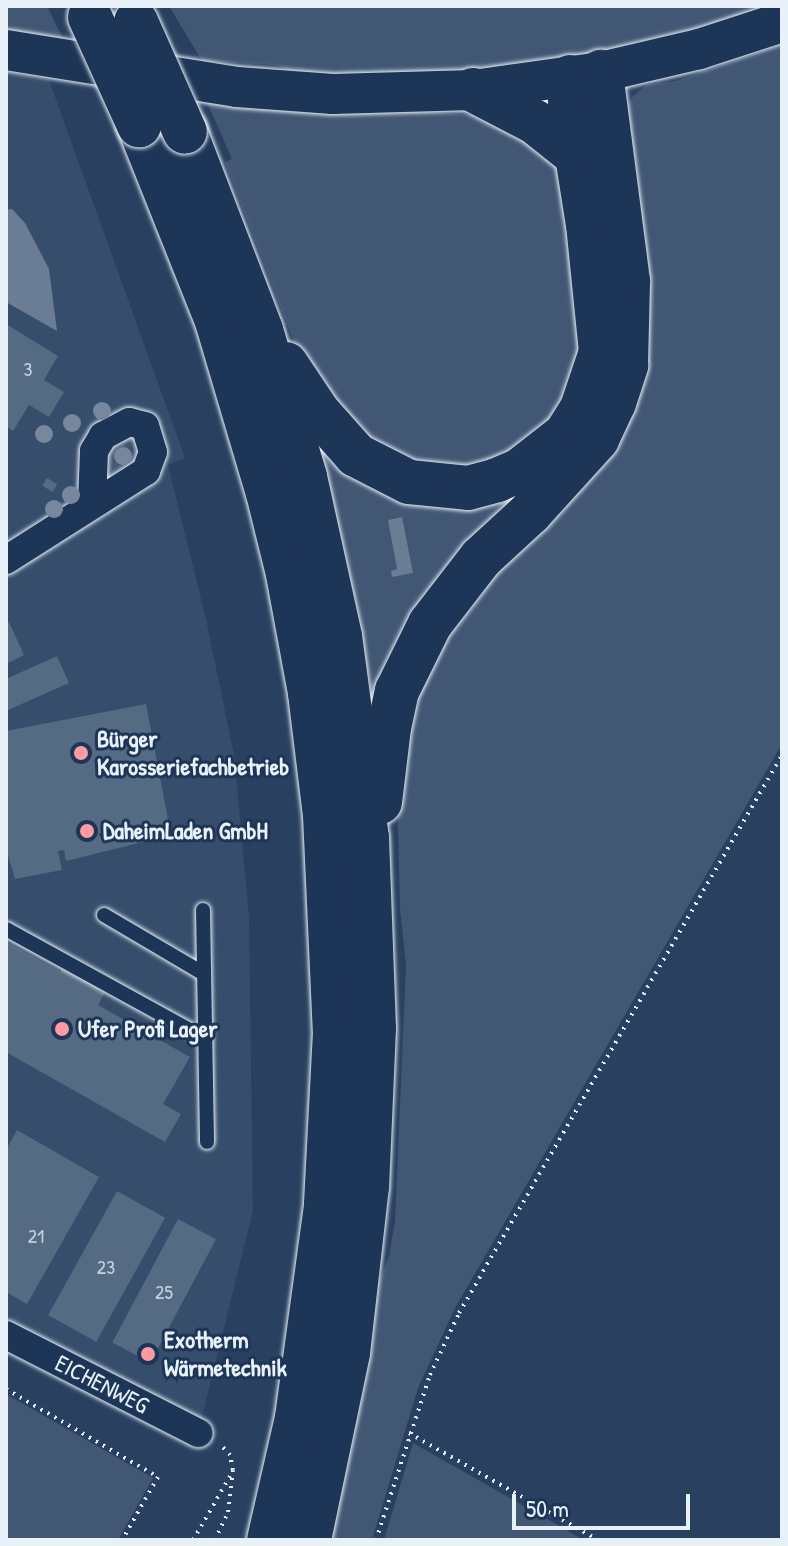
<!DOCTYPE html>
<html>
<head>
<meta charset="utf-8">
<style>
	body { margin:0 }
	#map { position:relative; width:788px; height:1546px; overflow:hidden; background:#294061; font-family:"Patrick Hand",sans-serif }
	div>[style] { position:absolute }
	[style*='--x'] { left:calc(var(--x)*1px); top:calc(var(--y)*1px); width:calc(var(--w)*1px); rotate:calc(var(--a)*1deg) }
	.built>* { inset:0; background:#364d6b }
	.green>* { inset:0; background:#415774 }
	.water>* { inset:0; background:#6b7c95 }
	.building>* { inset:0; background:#556a83; transform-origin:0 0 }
	.path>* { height:4px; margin-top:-2px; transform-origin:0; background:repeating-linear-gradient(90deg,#e8f1f8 0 2px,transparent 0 8px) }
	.roads { filter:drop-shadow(0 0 2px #e8f1f8) drop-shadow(0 0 2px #e8f1f8) }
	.service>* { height:14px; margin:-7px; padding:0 7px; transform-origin:7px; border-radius:7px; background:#1d3557 }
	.minor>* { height:28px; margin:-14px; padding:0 14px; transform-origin:14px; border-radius:14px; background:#1d3557 }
	.secondary>* { height:40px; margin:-20px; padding:0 20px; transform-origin:20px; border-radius:20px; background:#1d3557 }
	.trunk>* { height:44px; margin:-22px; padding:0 22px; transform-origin:22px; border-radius:22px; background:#1d3557 }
	.bridges { filter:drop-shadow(0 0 2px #e8f1f8) drop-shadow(0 0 2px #e8f1f8) }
	.trunk-bridge>* { height:44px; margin:-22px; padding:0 22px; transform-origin:22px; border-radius:22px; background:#1d3557 }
	.trees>* { width:18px; height:18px; margin:-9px; border-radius:50%; background:#77889e }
	.dots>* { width:22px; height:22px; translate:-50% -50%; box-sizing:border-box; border:4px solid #1d3557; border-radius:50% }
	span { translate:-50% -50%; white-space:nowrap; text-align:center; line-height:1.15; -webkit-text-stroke:6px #1d3557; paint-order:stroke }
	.number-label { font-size:20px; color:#c3cfdb }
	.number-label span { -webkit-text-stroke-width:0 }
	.poi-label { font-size:24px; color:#e8f1f8; font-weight:700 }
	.left { translate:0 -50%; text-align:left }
	.street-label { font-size:24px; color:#e8f1f8 }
	.frame { position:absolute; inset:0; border:8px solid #e8f1f8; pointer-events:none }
	.scale { position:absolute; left:512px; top:1494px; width:178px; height:36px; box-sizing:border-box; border:4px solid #e8f1f8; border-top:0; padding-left:10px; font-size:24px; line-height:28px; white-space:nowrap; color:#e8f1f8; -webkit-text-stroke:6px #1d3557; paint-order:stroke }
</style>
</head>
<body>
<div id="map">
	<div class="built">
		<div style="clip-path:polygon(6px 72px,49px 80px,185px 458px,168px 465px,206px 619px,234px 755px,249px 916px,253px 1211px,198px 1433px,6px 1325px)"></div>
	</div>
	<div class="green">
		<div style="clip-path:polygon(6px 6px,47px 6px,69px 51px,6px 37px)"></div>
		<div style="clip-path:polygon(169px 6px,772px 6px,725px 22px,565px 60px,472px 70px,308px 79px,276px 65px,202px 61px)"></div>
		<div style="clip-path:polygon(782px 45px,782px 744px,455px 1308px,418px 1388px,372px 1540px,323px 1540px,372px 1298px,389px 1256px,395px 1221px,406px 965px,400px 909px,397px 787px,413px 697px,485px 568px,560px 501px,625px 111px,633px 96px,647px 85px,676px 81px)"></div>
		<div style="clip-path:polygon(206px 100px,491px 116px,550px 143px,579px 210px,580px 390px,495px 470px,385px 462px,308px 378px,225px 162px,232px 159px)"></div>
		<div style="clip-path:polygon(619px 346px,378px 720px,318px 432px,479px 495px)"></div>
		<div style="clip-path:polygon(119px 444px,129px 445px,134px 462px,113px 475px,108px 470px,109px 453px)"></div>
		<div style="clip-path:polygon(6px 1394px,153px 1478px,118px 1540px,6px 1540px)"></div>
		<div style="clip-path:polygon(413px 1443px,584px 1540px,384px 1540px)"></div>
	</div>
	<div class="water">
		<div style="clip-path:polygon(12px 209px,25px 223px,49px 269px,57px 331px,6px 302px,6px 210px)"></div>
		<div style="clip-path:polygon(402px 517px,413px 573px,392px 577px,391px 571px,397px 569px,388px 520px)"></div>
	</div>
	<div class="building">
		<div style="clip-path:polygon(6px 324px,58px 356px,44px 380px,64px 392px,49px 417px,29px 405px,13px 431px,6px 426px)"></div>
		<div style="left:47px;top:478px;width:12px;height:9px;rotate:31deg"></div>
		<div style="clip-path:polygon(9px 622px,24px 655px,6px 664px,6px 623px)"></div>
		<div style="clip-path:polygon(57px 656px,69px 683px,6px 711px,6px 679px)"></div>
		<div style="clip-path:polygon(146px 704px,171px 835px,66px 861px,64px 850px,58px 851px,62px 870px,15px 879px,6px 849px,6px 731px)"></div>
		<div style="clip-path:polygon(6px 942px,60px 972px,64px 964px,107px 989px,98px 1005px,190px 1057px,163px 1104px,181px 1114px,165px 1142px,6px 1052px)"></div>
		<div style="clip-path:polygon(17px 1130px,99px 1177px,27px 1304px,6px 1292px,6px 1150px)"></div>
		<div style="left:117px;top:1191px;width:55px;height:142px;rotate:29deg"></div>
		<div style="left:178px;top:1219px;width:43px;height:140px;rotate:28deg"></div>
	</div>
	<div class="path">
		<div style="--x:6;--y:1389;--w:176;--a:30.1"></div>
		<div style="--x:158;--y:1477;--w:73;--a:119.7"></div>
		<div style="--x:409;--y:1433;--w:217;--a:29.5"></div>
		<div style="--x:193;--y:1540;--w:78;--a:-59.8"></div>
		<div style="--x:215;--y:1540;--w:31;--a:-65"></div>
		<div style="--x:228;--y:1512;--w:42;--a:-83.2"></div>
		<div style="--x:233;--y:1470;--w:15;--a:-101"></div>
		<div style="--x:230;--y:1455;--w:13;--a:-132"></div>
		<div style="--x:376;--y:1540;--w:174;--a:-71.9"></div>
		<div style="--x:430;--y:1375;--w:68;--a:-64.9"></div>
		<div style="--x:459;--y:1313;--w:645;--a:-59.94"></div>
	</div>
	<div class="roads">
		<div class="service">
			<div style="--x:203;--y:910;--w:232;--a:89"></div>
			<div style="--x:104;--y:915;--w:116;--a:30.5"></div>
			<div style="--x:6;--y:929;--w:228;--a:28.8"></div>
		</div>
		<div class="minor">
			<div style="--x:6;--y:560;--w:166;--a:-32.4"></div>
			<div style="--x:146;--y:471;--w:20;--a:-70"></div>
			<div style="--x:153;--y:452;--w:27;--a:-107"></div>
			<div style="--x:145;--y:426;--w:16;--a:-166"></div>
			<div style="--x:129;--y:422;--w:30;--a:152"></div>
			<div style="--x:103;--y:436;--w:17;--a:121"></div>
			<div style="--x:94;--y:451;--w:52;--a:92.2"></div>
			<div style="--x:6;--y:1335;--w:216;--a:27"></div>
		</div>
		<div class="secondary">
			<div style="--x:6;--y:50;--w:234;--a:9.1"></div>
			<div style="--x:237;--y:87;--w:96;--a:4.2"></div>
			<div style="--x:333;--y:94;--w:140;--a:-1.6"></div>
			<div style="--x:473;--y:90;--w:129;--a:-8"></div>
			<div style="--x:601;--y:72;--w:101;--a:-13.2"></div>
			<div style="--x:699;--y:49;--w:87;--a:-18"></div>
		</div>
		<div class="trunk">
			<div style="--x:473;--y:90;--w:70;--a:27.3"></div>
			<div style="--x:535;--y:122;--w:51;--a:38.7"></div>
			<div style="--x:139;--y:125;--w:211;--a:68.3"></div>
			<div style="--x:217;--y:321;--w:179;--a:73.5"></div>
			<div style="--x:268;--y:493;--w:83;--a:76.1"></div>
			<div style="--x:288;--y:574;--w:121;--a:79.5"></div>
			<div style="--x:310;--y:693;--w:123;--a:83"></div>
			<div style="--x:325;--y:815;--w:217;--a:87.4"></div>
			<div style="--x:335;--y:1032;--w:174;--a:93"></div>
			<div style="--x:326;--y:1206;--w:214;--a:97.8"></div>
			<div style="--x:297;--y:1418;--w:125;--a:102.9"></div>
			<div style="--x:185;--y:132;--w:212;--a:69"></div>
			<div style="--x:261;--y:330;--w:153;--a:73.3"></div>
			<div style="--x:305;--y:477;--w:163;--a:77.6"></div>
			<div style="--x:340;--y:636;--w:204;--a:82.4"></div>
			<div style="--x:367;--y:838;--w:190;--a:87.9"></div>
			<div style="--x:374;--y:1028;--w:158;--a:92.5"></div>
			<div style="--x:367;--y:1186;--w:168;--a:96.5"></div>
			<div style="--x:348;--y:1353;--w:191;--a:101.8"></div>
			<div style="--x:286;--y:364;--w:58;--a:56.3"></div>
			<div style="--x:318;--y:412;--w:57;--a:48.5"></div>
			<div style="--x:356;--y:455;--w:59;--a:27"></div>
			<div style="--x:409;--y:482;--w:59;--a:5.8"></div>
			<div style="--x:468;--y:488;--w:30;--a:-15"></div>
			<div style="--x:497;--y:480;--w:25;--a:-23"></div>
			<div style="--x:520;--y:470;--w:58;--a:-38"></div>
			<div style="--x:566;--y:434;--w:31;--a:-58"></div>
			<div style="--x:582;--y:408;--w:59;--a:-71.3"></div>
			<div style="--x:601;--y:352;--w:128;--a:-95.8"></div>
			<div style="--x:588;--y:225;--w:115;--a:-99"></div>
			<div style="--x:570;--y:111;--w:34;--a:-90"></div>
			<div style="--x:380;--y:802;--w:75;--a:-83.1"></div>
			<div style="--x:389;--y:728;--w:38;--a:-78"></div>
			<div style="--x:397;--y:691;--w:75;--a:-63.8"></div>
			<div style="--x:430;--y:624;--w:83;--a:-52.3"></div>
			<div style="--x:481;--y:558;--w:67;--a:-42.6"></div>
			<div style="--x:530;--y:513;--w:100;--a:-47.8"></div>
			<div style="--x:597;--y:439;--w:40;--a:-65"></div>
			<div style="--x:614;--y:403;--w:40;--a:-72"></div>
			<div style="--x:626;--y:365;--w:84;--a:-88.6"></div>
			<div style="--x:628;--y:281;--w:211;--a:-97.4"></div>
		</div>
	</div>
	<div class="bridges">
		<div class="trunk-bridge">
			<div style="--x:90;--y:17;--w:119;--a:65.6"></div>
			<div style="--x:136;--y:22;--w:120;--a:66"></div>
		</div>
	</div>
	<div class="trees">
		<div style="left:102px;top:411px"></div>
		<div style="left:72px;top:423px"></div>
		<div style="left:44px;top:434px"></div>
		<div style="left:123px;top:456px"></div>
		<div style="left:71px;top:495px"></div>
		<div style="left:54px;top:509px"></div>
	</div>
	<div class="dots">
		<div style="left:81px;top:753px;background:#ff9aa2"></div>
		<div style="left:87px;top:831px;background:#ff9aa2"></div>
		<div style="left:62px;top:1029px;background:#ff9aa2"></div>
		<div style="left:148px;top:1354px;background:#ff9aa2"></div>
	</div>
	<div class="number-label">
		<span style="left:28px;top:368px">3</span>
		<span style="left:36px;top:1235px">21</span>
		<span style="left:106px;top:1266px">23</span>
		<span style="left:164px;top:1291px">25</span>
	</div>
	<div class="poi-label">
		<span class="left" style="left:97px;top:753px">Bürger<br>Karosseriefachbetrieb</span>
		<span class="left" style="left:103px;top:831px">DaheimLaden GmbH</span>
		<span class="left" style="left:78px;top:1029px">Ufer Profi Lager</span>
		<span class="left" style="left:164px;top:1354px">Exotherm<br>Wärmetechnik</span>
	</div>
	<div class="street-label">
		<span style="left:102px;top:1384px;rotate:27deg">EICHENWEG</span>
	</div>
	<div class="frame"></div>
	<div class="scale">50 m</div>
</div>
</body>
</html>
